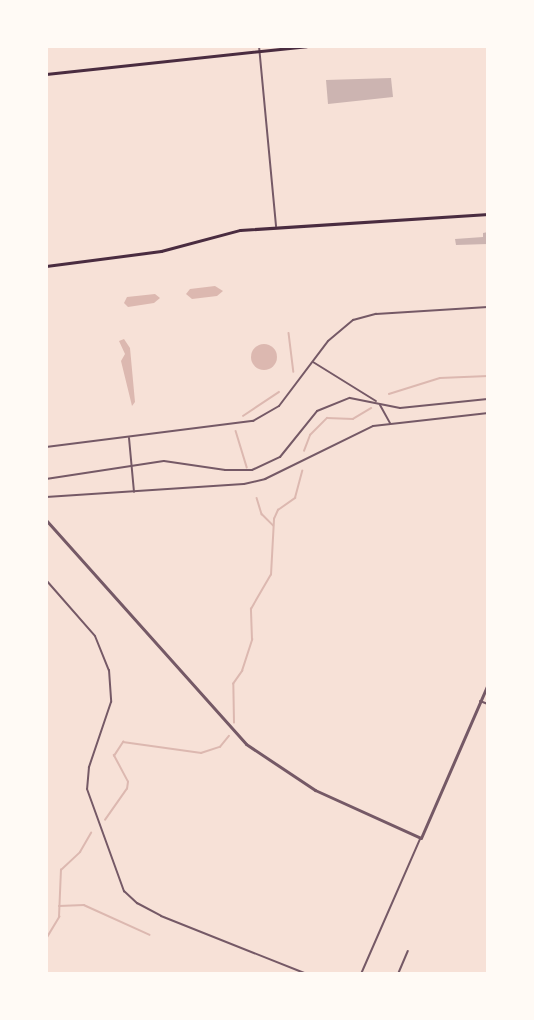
<!DOCTYPE html>
<html>
<head>
<meta charset="utf-8">
<style>
	body { margin:0 }
	#map { position:relative; width:534px; height:1020px; overflow:hidden; background:#f7e1d7; font-family:Cabin,sans-serif }
	div>[style] { position:absolute }
	[style*='--x'] { left:calc(var(--x)*1px); top:calc(var(--y)*1px); width:calc(var(--w)*1px); rotate:calc(var(--a)*1deg) }
	.water>* { inset:0; background:#dcb8b0 }
	.round { border-radius:50% }
	.stream>* { height:1.5px; margin:-0.75px; padding:0 0.75px; transform-origin:0.75px; border-radius:0.75px; background:#dcb8b0 }
	.building>* { inset:0; background:#ccb4b1 }
	.minor>* { height:2px; margin:-1px; padding:0 1px; transform-origin:1px; border-radius:1px; background:#755966 }
	.tertiary>* { height:3px; margin:-1.5px; padding:0 1.5px; transform-origin:1.5px; border-radius:1.5px; background:#755966 }
	.secondary>* { height:3px; margin:-1.5px; padding:0 1.5px; transform-origin:1.5px; border-radius:1.5px; background:#4a2c40 }
	span { translate:-50% -50%; white-space:nowrap; text-align:center; line-height:1.15; -webkit-text-stroke:6px #fffaf5; paint-order:stroke }
	.frame { position:absolute; inset:0; border:48px solid #fffaf5; pointer-events:none }
</style>
</head>
<body>
<div id="map">
	<div class="water">
		<div style="clip-path:polygon(215px 286px,223px 291px,217px 296px,192px 299px,186px 294px,190px 289px)"></div>
		<div style="clip-path:polygon(155px 294px,160px 298px,154px 303px,128px 307px,124px 303px,127px 297px)"></div>
		<div style="clip-path:polygon(124px 339px,130px 348px,135px 402px,132px 406px,121px 361px,125px 354px,119px 341px)"></div>
		<div class="round" style="left:251px;top:344px;width:26px;height:26px"></div>
	</div>
	<div class="stream">
		<div style="--x:289;--y:333;--w:39;--a:83"></div>
		<div style="--x:389;--y:394;--w:53;--a:-17.4"></div>
		<div style="--x:440;--y:378;--w:48;--a:-2.4"></div>
		<div style="--x:243;--y:416;--w:43;--a:-33.7"></div>
		<div style="--x:236;--y:431;--w:38;--a:73"></div>
		<div style="--x:304;--y:451;--w:17;--a:-69"></div>
		<div style="--x:310;--y:435;--w:24;--a:-45"></div>
		<div style="--x:327;--y:418;--w:26;--a:2"></div>
		<div style="--x:353;--y:419;--w:21;--a:-31"></div>
		<div style="--x:257;--y:498;--w:17;--a:73"></div>
		<div style="--x:262;--y:514;--w:16;--a:45"></div>
		<div style="--x:234;--y:723;--w:39;--a:-91"></div>
		<div style="--x:233;--y:684;--w:16;--a:-55"></div>
		<div style="--x:242;--y:671;--w:33;--a:-72"></div>
		<div style="--x:252;--y:640;--w:31;--a:-92"></div>
		<div style="--x:251;--y:609;--w:39;--a:-60"></div>
		<div style="--x:271;--y:575;--w:56;--a:-86.9"></div>
		<div style="--x:274;--y:519;--w:10;--a:-66"></div>
		<div style="--x:278;--y:510;--w:21;--a:-35"></div>
		<div style="--x:295;--y:498;--w:28;--a:-75"></div>
		<div style="--x:105;--y:820;--w:38;--a:-55"></div>
		<div style="--x:127;--y:789;--w:7;--a:-82"></div>
		<div style="--x:128;--y:782;--w:30;--a:-118"></div>
		<div style="--x:114;--y:756;--w:17;--a:-57"></div>
		<div style="--x:123;--y:742;--w:79;--a:8"></div>
		<div style="--x:201;--y:753;--w:20;--a:-18"></div>
		<div style="--x:220;--y:747;--w:14;--a:-51"></div>
		<div style="--x:59;--y:906;--w:25;--a:-2"></div>
		<div style="--x:84;--y:905;--w:72;--a:24.4"></div>
		<div style="--x:46;--y:939;--w:26;--a:-59"></div>
		<div style="--x:59;--y:917;--w:47;--a:-87.6"></div>
		<div style="--x:61;--y:870;--w:26;--a:-43"></div>
		<div style="--x:80;--y:852;--w:22;--a:-60"></div>
	</div>
	<div class="building">
		<div style="clip-path:polygon(391px 78px,393px 97px,328px 104px,326px 80px)"></div>
		<div style="clip-path:polygon(488px 232px,488px 244px,456px 245px,455px 239px,483px 237px,483px 233px)"></div>
	</div>
	<div class="minor">
		<div style="--x:259;--y:46;--w:181;--a:84.6"></div>
		<div style="--x:313;--y:362;--w:74;--a:31.8"></div>
		<div style="--x:380;--y:405;--w:21;--a:61"></div>
		<div style="--x:129;--y:438;--w:54;--a:84.7"></div>
		<div style="--x:46;--y:447;--w:209;--a:-7.2"></div>
		<div style="--x:253;--y:421;--w:30;--a:-30"></div>
		<div style="--x:279;--y:406;--w:81;--a:-53"></div>
		<div style="--x:328;--y:341;--w:33;--a:-40"></div>
		<div style="--x:353;--y:320;--w:24;--a:-15"></div>
		<div style="--x:376;--y:314;--w:112;--a:-3.6"></div>
		<div style="--x:46;--y:479;--w:119;--a:-8.7"></div>
		<div style="--x:164;--y:461;--w:62;--a:8.4"></div>
		<div style="--x:225;--y:470;--w:27;--a:0"></div>
		<div style="--x:252;--y:470;--w:31;--a:-25"></div>
		<div style="--x:280;--y:457;--w:59;--a:-51.2"></div>
		<div style="--x:317;--y:411;--w:35;--a:-22"></div>
		<div style="--x:350;--y:398;--w:51;--a:11.3"></div>
		<div style="--x:400;--y:408;--w:88;--a:-5.8"></div>
		<div style="--x:46;--y:497;--w:198;--a:-3.8"></div>
		<div style="--x:244;--y:484;--w:22;--a:-13"></div>
		<div style="--x:265;--y:479;--w:120;--a:-26.1"></div>
		<div style="--x:373;--y:426;--w:116;--a:-6.4"></div>
		<div style="--x:46;--y:580;--w:74;--a:48.8"></div>
		<div style="--x:95;--y:636;--w:37;--a:68"></div>
		<div style="--x:109;--y:670;--w:32;--a:86"></div>
		<div style="--x:111;--y:702;--w:69;--a:108.7"></div>
		<div style="--x:89;--y:767;--w:22;--a:95"></div>
		<div style="--x:87;--y:789;--w:109;--a:70.1"></div>
		<div style="--x:124;--y:891;--w:18;--a:43"></div>
		<div style="--x:137;--y:903;--w:27;--a:28"></div>
		<div style="--x:161;--y:916;--w:157;--a:21.7"></div>
		<div style="--x:480;--y:701;--w:9;--a:21"></div>
		<div style="--x:361;--y:974;--w:147;--a:-66.4"></div>
		<div style="--x:398;--y:974;--w:25;--a:-67"></div>
	</div>
	<div class="tertiary">
		<div style="--x:46;--y:520;--w:300;--a:48.2"></div>
		<div style="--x:246;--y:744;--w:83;--a:33.7"></div>
		<div style="--x:315;--y:790;--w:116;--a:24.4"></div>
		<div style="--x:421;--y:838;--w:168;--a:-66.5"></div>
	</div>
	<div class="secondary">
		<div style="--x:46;--y:74;--w:262;--a:-6.1"></div>
		<div style="--x:46;--y:266;--w:116;--a:-7.4"></div>
		<div style="--x:161;--y:251;--w:82;--a:-14.9"></div>
		<div style="--x:240;--y:230;--w:249;--a:-3.7"></div>
	</div>
	<div class="frame"></div>
</div>
</body>
</html>
